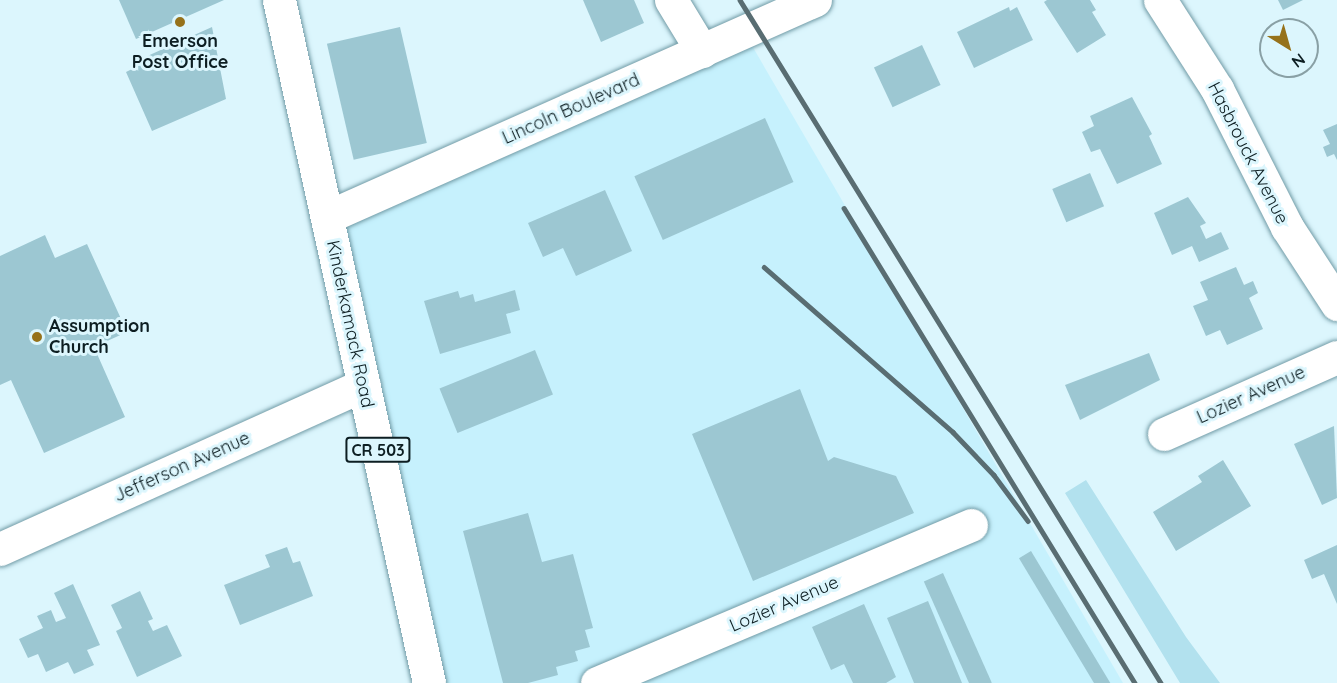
<!DOCTYPE html>
<html>
<head>
<meta charset="utf-8">
<style>
	body { margin:0 }
	#map { position:relative; width:1337px; height:683px; overflow:hidden; background:#dcf6fd; font-family:Quicksand,sans-serif }
	div>[style] { position:absolute }
	[style*='--x'] { left:calc(var(--x)*1px); top:calc(var(--y)*1px); width:calc(var(--w)*1px); rotate:calc(var(--a)*1deg) }
	.built>* { inset:0; background:#c6f1fd }
	.green>* { inset:0; background:#b2e1ee }
	.building>* { inset:0; background:#9cc7d2; transform-origin:0 0 }
	.roads { filter:drop-shadow(0 0 2px #719ba6) drop-shadow(0 0 2px #719ba6) }
	.minor>* { height:33px; margin:-16.5px; padding:0 16.5px; transform-origin:16.5px; border-radius:16.5px; background:#fff }
	.major>* { height:33px; margin:-16.5px; padding:0 16.5px; transform-origin:16.5px; border-radius:16.5px; background:#fff }
	.rail>* { height:4.5px; margin:-2.25px; padding:0 2.25px; transform-origin:2.25px; border-radius:2.25px; background:#596d72 }
	.dots>* { width:16px; height:16px; translate:-50% -50%; box-sizing:border-box; border:3px solid #dcf6fd; border-radius:50% }
	span { translate:-50% -50%; white-space:nowrap; text-align:center; line-height:1.15; -webkit-text-stroke:6px #dcf6fd; paint-order:stroke }
	.shield-label span { padding:2px 4px; background:#dcf6fd; border:2px solid; border-radius:4px; -webkit-text-stroke-width:0 }
	.shield-label { font-size:16px; color:#0d1e22; font-weight:700 }
	.poi-label { font-size:18px; color:#0d1e22; font-weight:700 }
	.left { translate:0 -50%; text-align:left }
	.street-label { font-size:18px; color:#0d1e22 }
	.north { position:absolute; left:1259px; top:18px; width:60px; height:60px; box-sizing:border-box; background:#dcf6fd; border:2px solid #89a0a5; border-radius:50%; rotate:143deg; font-size:16px; font-weight:700; line-height:24px; text-align:center; color:#0d1e22 }
	.north::after { content:''; display:block; margin:auto; width:21px; height:27px; background:#96721b; clip-path:polygon(50% 0,100% 100%,50% 72%,0 100%) }
</style>
</head>
<body>
<div id="map">
	<div class="built">
		<div style="clip-path:polygon(744px 32px,1123px 683px,429px 683px,327px 217px)"></div>
	</div>
	<div class="green">
		<div style="clip-path:polygon(1086px 480px,1186px 637px,1220px 683px,1180px 683px,1065px 493px)"></div>
	</div>
	<div class="building">
		<div style="clip-path:polygon(119px 0,224px 0,136px 39px)"></div>
		<div style="clip-path:polygon(583px 0,634px 0,644px 23px,601px 42px)"></div>
		<div style="clip-path:polygon(1047px 0,1090px 0,1096px 10px,1092px 12px,1106px 35px,1077px 53px,1044px 2px)"></div>
		<div style="clip-path:polygon(1278px 0,1303px 0,1283px 10px)"></div>
		<div style="clip-path:polygon(1009px 7px,1010px 11px,1017px 7px,1033px 40px,974px 68px,957px 32px)"></div>
		<div style="clip-path:polygon(212px 27px,226px 99px,152px 131px,126px 72px,136px 67px,134px 62px)"></div>
		<div style="left:400px;top:27px;width:119px;height:75px;rotate:77deg"></div>
		<div style="left:922px;top:45px;width:44px;height:53px;rotate:65deg"></div>
		<div style="clip-path:polygon(1132px 97px,1152px 134px,1149px 136px,1162px 164px,1117px 184px,1100px 149px,1091px 152px,1082px 132px,1094px 126px,1090px 116px)"></div>
		<div style="left:765px;top:118px;width:70px;height:143px;rotate:66deg"></div>
		<div style="clip-path:polygon(1337px 124px,1337px 160px,1334px 154px,1327px 157px,1323px 147px,1330px 144px,1323px 130px)"></div>
		<div style="left:1090px;top:173px;width:36px;height:41px;rotate:67deg"></div>
		<div style="clip-path:polygon(605px 190px,632px 251px,576px 276px,563px 248px,543px 257px,528px 223px)"></div>
		<div style="clip-path:polygon(1188px 197px,1206px 223px,1200px 226px,1206px 239px,1221px 232px,1229px 249px,1199px 262px,1192px 246px,1172px 255px,1154px 213px)"></div>
		<div style="clip-path:polygon(45px 235px,55px 258px,87px 244px,127px 332px,94px 347px,125px 417px,44px 453px,11px 380px,0 385px,0 256px)"></div>
		<div style="clip-path:polygon(1236px 267px,1244px 285px,1253px 281px,1258px 293px,1249px 298px,1263px 329px,1227px 345px,1220px 330px,1206px 336px,1193px 306px,1208px 300px,1200px 282px)"></div>
		<div style="clip-path:polygon(515px 290px,520px 310px,506px 314px,511px 333px,440px 354px,424px 301px,458px 291px,460px 298px,473px 294px,475px 302px)"></div>
		<div style="left:535px;top:350px;width:48px;height:103px;rotate:68deg"></div>
		<div style="clip-path:polygon(1149px 353px,1160px 380px,1080px 420px,1065px 385px)"></div>
		<div style="clip-path:polygon(800px 389px,828px 461px,834px 457px,896px 476px,914px 513px,753px 581px,692px 434px)"></div>
		<div style="clip-path:polygon(1334px 426px,1337px 498px,1322px 505px,1294px 444px)"></div>
		<div style="clip-path:polygon(1223px 460px,1251px 506px,1176px 551px,1153px 512px,1202px 482px,1198px 476px)"></div>
		<div style="clip-path:polygon(528px 513px,542px 562px,573px 554px,593px 628px,585px 630px,590px 647px,575px 651px,578px 661px,556px 667px,558px 675px,528px 683px,503px 683px,463px 531px)"></div>
		<div style="clip-path:polygon(1337px 545px,1337px 604px,1324px 574px,1312px 579px,1304px 560px)"></div>
		<div style="clip-path:polygon(287px 547px,293px 563px,300px 561px,313px 596px,240px 625px,224px 585px,270px 567px,265px 555px)"></div>
		<div style="left:1031px;top:551px;width:154px;height:14px;rotate:59deg"></div>
		<div style="left:943px;top:573px;width:120px;height:21px;rotate:66deg"></div>
		<div style="clip-path:polygon(73px 584px,100px 645px,87px 650px,94px 665px,74px 674px,68px 662px,46px 672px,38px 654px,28px 658px,19px 639px,43px 628px,37px 616px,51px 610px,56px 622px,66px 618px,54px 593px)"></div>
		<div style="clip-path:polygon(140px 591px,153px 619px,148px 621px,153px 631px,167px 625px,182px 656px,137px 677px,116px 631px,122px 628px,111px 605px)"></div>
		<div style="clip-path:polygon(928px 601px,962px 683px,914px 683px,887px 618px)"></div>
		<div style="clip-path:polygon(864px 604px,896px 677px,886px 683px,853px 683px,844px 664px,831px 670px,812px 627px)"></div>
	</div>
	<div class="roads">
		<div class="minor">
			<div style="--x:671;--y:0;--w:60;--a:58.7"></div>
			<div style="--x:1160;--y:0;--w:106;--a:57.4"></div>
			<div style="--x:1217;--y:89;--w:155;--a:63.1"></div>
			<div style="--x:1287;--y:227;--w:92;--a:57"></div>
			<div style="--x:327;--y:217;--w:534;--a:-23.97"></div>
			<div style="--x:1164;--y:434;--w:189;--a:-24"></div>
			<div style="--x:0;--y:549;--w:399;--a:-24.3"></div>
			<div style="--x:597;--y:683;--w:406;--a:-22.9"></div>
		</div>
		<div class="major">
			<div style="--x:279;--y:0;--w:699;--a:77.61"></div>
		</div>
	</div>
	<div class="rail">
		<div style="--x:740;--y:0;--w:802;--a:58.35"></div>
		<div style="--x:844;--y:208;--w:557;--a:58.51"></div>
		<div style="--x:764;--y:267;--w:251;--a:41.1"></div>
		<div style="--x:953;--y:432;--w:59;--a:46.4"></div>
		<div style="--x:994;--y:475;--w:57;--a:53.5"></div>
	</div>
	<div class="dots">
		<div style="left:180px;top:22px;background:#96721b"></div>
		<div style="left:37px;top:337px;background:#96721b"></div>
	</div>
	<div class="shield-label">
		<span style="left:378px;top:450px">CR 503</span>
	</div>
	<div class="poi-label">
		<span style="left:180px;top:52px">Emerson<br>Post Office</span>
		<span class="left" style="left:49px;top:337px">Assumption<br>Church</span>
	</div>
	<div class="street-label">
		<span style="left:571px;top:109px;rotate:-24deg">Lincoln Boulevard</span>
		<span style="left:1248px;top:153px;rotate:63deg">Hasbrouck Avenue</span>
		<span style="left:350px;top:324px;rotate:78deg">Kinderkamack Road</span>
		<span style="left:1251px;top:395px;rotate:-24deg">Lozier Avenue</span>
		<span style="left:182px;top:467px;rotate:-24deg">Jefferson Avenue</span>
		<span style="left:784px;top:604px;rotate:-23deg">Lozier Avenue</span>
	</div>
	<div class="north">N</div>
</div>
</body>
</html>
